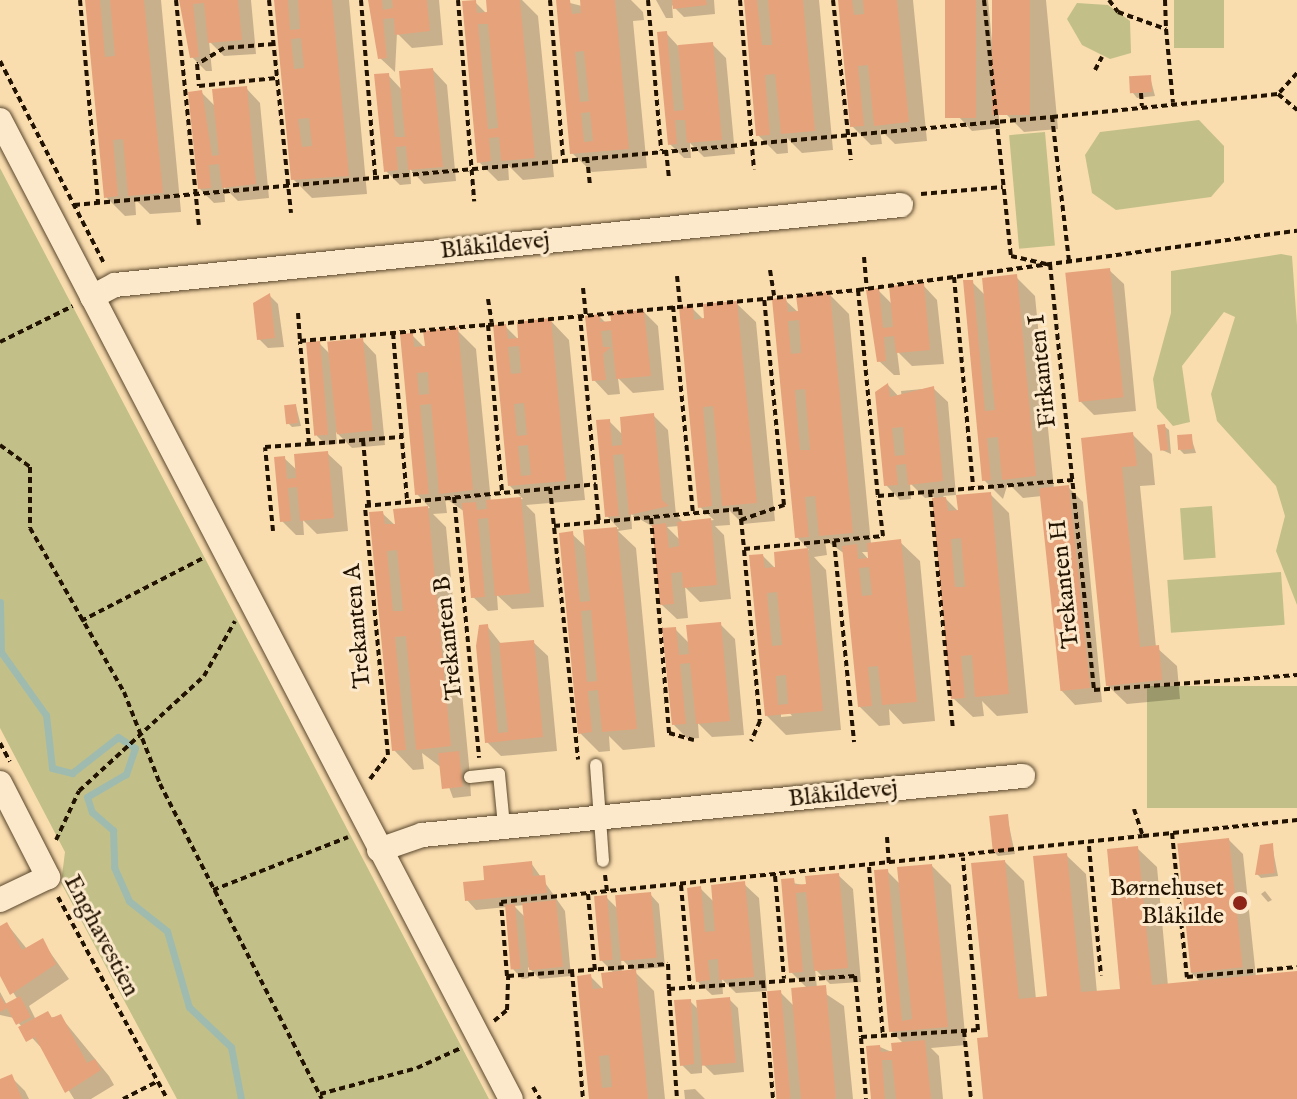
<!DOCTYPE html>
<html>
<head>
<meta charset="utf-8">
<style>
	body { margin:0 }
	#map { position:relative; width:1297px; height:1099px; overflow:hidden; background:#faddaf; font-family:"IM FELL English",serif }
	div>[style] { position:absolute }
	[style*='--x'] { left:calc(var(--x)*1px); top:calc(var(--y)*1px); width:calc(var(--w)*1px); rotate:calc(var(--a)*1deg) }
	.green>* { inset:0; background:#c2c088; transform-origin:0 0 }
	.shadow>* { inset:0; background:#0003 }
	.stream>* { height:7px; margin:-3.5px; padding:0 3.5px; transform-origin:3.5px; border-radius:3.5px; background:#9fbbb0 }
	.building>* { inset:0; background:#e6a37b; transform-origin:0 0 }
	.path>* { height:4px; margin-top:-2px; transform-origin:0; background:repeating-linear-gradient(90deg,#221301 0 6px,transparent 0 10px) }
	.roads { filter:drop-shadow(0 0 2px #58462c) drop-shadow(0 0 2px #58462c) }
	.service>* { height:12px; margin:-6px; padding:0 6px; transform-origin:6px; border-radius:6px; background:#fce9cb }
	.minor>* { height:24px; margin:-12px; padding:0 12px; transform-origin:12px; border-radius:12px; background:#fce9cb }
	.dots>* { width:22px; height:22px; translate:-50% -50%; box-sizing:border-box; border:4px solid #fce9cb; border-radius:50% }
	span { translate:-50% -50%; white-space:nowrap; text-align:center; line-height:1.15; -webkit-text-stroke:6px #fce9cb; paint-order:stroke }
	.street-label { font-size:24px; color:#221301 }
	.poi-label { font-size:24px; color:#221301 }
	.right { translate:-100% -50%; text-align:right }
</style>
</head>
<body>
<div id="map">
	<div class="green">
		<div style="left:1174px;top:0;width:50px;height:48px"></div>
		<div style="clip-path:polygon(1077px 3px,1108px 5px,1130px 21px,1131px 53px,1110px 59px,1082px 45px,1067px 19px)"></div>
		<div style="clip-path:polygon(1199px 120px,1224px 146px,1224px 182px,1211px 197px,1116px 210px,1092px 193px,1085px 155px,1100px 132px)"></div>
		<div style="left:1045px;top:132px;width:114px;height:36px;rotate:85deg"></div>
		<div style="clip-path:polygon(0 168px,489px 1099px,177px 1099px,61px 883px,65px 852px,0 728px)"></div>
		<div style="clip-path:polygon(1281px 254px,1292px 256px,1297px 325px,1297px 605px,1276px 551px,1285px 516px,1276px 486px,1217px 421px,1211px 394px,1235px 317px,1224px 312px,1182px 366px,1190px 422px,1173px 426px,1157px 408px,1153px 379px,1171px 313px,1171px 271px)"></div>
		<div style="left:1212px;top:506px;width:52px;height:32px;rotate:86deg"></div>
		<div style="left:1281px;top:572px;width:53px;height:114px;rotate:86deg"></div>
		<div style="left:1297px;top:686px;width:122px;height:150px;rotate:90deg"></div>
	</div>
	<div class="shadow">
		<div style="clip-path:polygon(87px 0,161px 0,181px 212px,150px 214px,135px 199px,136px 215px,125px 216px,106px 197px)"></div>
		<div style="clip-path:polygon(184px 0,251px 0,256px 54px,224px 56px,209px 41px,212px 71px,206px 71px,192px 57px)"></div>
		<div style="clip-path:polygon(276px 0,349px 0,367px 194px,312px 198px,293px 179px)"></div>
		<div style="clip-path:polygon(372px 0,439px 0,443px 45px,412px 48px,397px 33px,395px 72px,380px 58px)"></div>
		<div style="clip-path:polygon(488px 0,522px 0,538px 16px,554px 177px,523px 180px,508px 165px,509px 180px,498px 181px,479px 162px,475px 2px,489px 16px)"></div>
		<div style="clip-path:polygon(558px 0,582px 6px,582px 0,631px 0,643px 12px,644px 20px,633px 21px,647px 168px,592px 172px,572px 153px)"></div>
		<div style="clip-path:polygon(656px 0,714px 0,715px 14px,684px 17px,672px 5px,673px 18px,666px 18px)"></div>
		<div style="clip-path:polygon(746px 0,819px 0,833px 150px,802px 153px,787px 138px,788px 153px,777px 154px,758px 135px)"></div>
		<div style="clip-path:polygon(840px 0,913px 0,927px 141px,895px 144px,880px 129px,882px 144px,871px 145px,852px 126px)"></div>
		<div style="clip-path:polygon(947px 0,988px 0,1000px 128px,972px 131px,958px 116px)"></div>
		<div style="clip-path:polygon(994px 0,1046px 0,1058px 129px,1024px 132px,1005px 113px)"></div>
		<div style="clip-path:polygon(666px 33px,679px 47px,712px 44px,726px 58px,735px 154px,704px 157px,690px 143px,691px 158px,684px 158px,670px 144px)"></div>
		<div style="clip-path:polygon(433px 70px,447px 85px,456px 181px,424px 184px,410px 169px,411px 184px,400px 185px,386px 171px,388px 75px,402px 90px)"></div>
		<div style="clip-path:polygon(1150px 77px,1155px 96px,1137px 98px,1133px 93px)"></div>
		<div style="clip-path:polygon(246px 88px,260px 103px,269px 198px,238px 201px,224px 187px,225px 202px,214px 203px,199px 188px,201px 92px,216px 107px)"></div>
		<div style="clip-path:polygon(1109px 270px,1124px 284px,1136px 411px,1094px 415px,1080px 401px)"></div>
		<div style="clip-path:polygon(1016px 277px,1035px 296px,1054px 489px,1068px 487px,1083px 502px,1102px 702px,1075px 705px,1061px 690px,1042px 496px,1023px 498px,1008px 483px,1003px 499px,984px 480px,972px 282px,986px 296px)"></div>
		<div style="clip-path:polygon(923px 285px,937px 300px,944px 364px,912px 366px,897px 351px,900px 375px,894px 375px,879px 361px,878px 290px,893px 305px)"></div>
		<div style="clip-path:polygon(269px 295px,278px 304px,284px 347px,268px 348px,259px 339px)"></div>
		<div style="clip-path:polygon(evenodd,830px 295px,849px 314px,871px 544px,900px 542px,920px 561px,935px 721px,903px 724px,889px 709px,890px 725px,879px 726px,860px 707px,845px 554px,825px 540px,827px 555px,814px 557px,826px 570px,841px 730px,786px 735px,767px 716px,763px 556px,777px 570px,776px 553px,809px 550px,797px 537px,785px 300px,800px 314px,830px 295px,862px 552px,870px 552px,870px 561px,862px 552px,830px 295px,789px 712px,792px 716px,781px 717px,781px 713px,789px 712px)"></div>
		<div style="clip-path:polygon(evenodd,736px 303px,756px 322px,775px 521px,743px 524px,729px 510px,730px 525px,715px 526px,724px 535px,731px 599px,700px 602px,685px 587px,688px 618px,677px 619px,662px 605px,655px 528px,631px 514px,632px 529px,618px 531px,636px 548px,655px 747px,623px 750px,609px 736px,610px 751px,599px 752px,580px 733px,572px 534px,587px 548px,585px 532px,619px 529px,607px 516px,609px 421px,623px 435px,654px 416px,668px 430px,676px 515px,684px 523px,714px 520px,700px 507px,692px 308px,707px 323px,736px 303px,679px 526px,681px 541px,667px 527px,679px 526px)"></div>
		<div style="clip-path:polygon(644px 312px,658px 326px,664px 390px,633px 393px,618px 378px,620px 394px,608px 395px,594px 380px,599px 316px,606px 323px)"></div>
		<div style="clip-path:polygon(550px 320px,569px 340px,585px 500px,526px 505px,535px 514px,544px 607px,512px 609px,497px 595px,498px 610px,488px 611px,473px 597px,465px 512px,445px 498px,447px 513px,433px 514px,446px 527px,469px 765px,471px 796px,453px 798px,442px 768px,422px 753px,424px 769px,413px 770px,394px 750px,382px 513px,397px 527px,395px 511px,430px 508px,417px 494px,412px 335px,427px 350px,457px 330px,476px 349px,491px 502px,523px 499px,510px 486px,505px 326px,520px 341px)"></div>
		<div style="clip-path:polygon(362px 340px,376px 355px,385px 445px,352px 448px,336px 432px,337px 444px,326px 445px,317px 436px,319px 343px,330px 354px)"></div>
		<div style="clip-path:polygon(888px 385px,902px 400px,901px 391px,933px 388px,948px 402px,956px 495px,943px 496px,960px 513px,990px 494px,1009px 513px,1028px 713px,997px 716px,982px 701px,984px 716px,973px 717px,953px 698px,934px 497px,925px 498px,910px 483px,911px 499px,900px 500px,886px 485px,877px 393px)"></div>
		<div style="clip-path:polygon(296px 406px,301px 426px,292px 427px,288px 423px)"></div>
		<div style="clip-path:polygon(1164px 426px,1169px 430px,1171px 454px,1162px 450px)"></div>
		<div style="clip-path:polygon(1133px 435px,1152px 454px,1155px 485px,1140px 486px,1156px 647px,1177px 666px,1180px 699px,1127px 704px,1107px 685px,1083px 439px)"></div>
		<div style="clip-path:polygon(1191px 437px,1196px 453px,1184px 454px,1180px 450px)"></div>
		<div style="clip-path:polygon(327px 453px,342px 467px,348px 531px,317px 534px,303px 520px,304px 535px,296px 535px,282px 521px,284px 458px,298px 471px)"></div>
		<div style="clip-path:polygon(720px 624px,735px 639px,744px 735px,712px 737px,698px 723px,699px 738px,688px 739px,674px 725px,675px 629px,690px 644px)"></div>
		<div style="clip-path:polygon(487px 626px,502px 645px,533px 642px,548px 656px,557px 751px,501px 756px,487px 742px)"></div>
		<div style="clip-path:polygon(1007px 816px,1015px 854px,998px 856px,994px 852px)"></div>
		<div style="clip-path:polygon(1229px 840px,1243px 854px,1256px 977px,1297px 973px,1297px 1099px,985px 1099px,1005px 862px,1024px 881px,1036px 999px,1049px 998px,1066px 855px,1086px 874px,1097px 993px,1122px 991px,1137px 848px,1157px 867px,1168px 986px,1201px 983px,1191px 972px)"></div>
		<div style="clip-path:polygon(1272px 845px,1278px 876px,1261px 878px,1257px 874px)"></div>
		<div style="clip-path:polygon(evenodd,531px 863px,565px 911px,571px 976px,540px 979px,528px 967px,529px 978px,522px 979px,513px 969px,507px 907px,476px 910px,467px 900px,487px 882px,531px 863px,525px 905px,526px 918px,514px 906px,525px 905px)"></div>
		<div style="clip-path:polygon(932px 866px,951px 885px,966px 1045px,931px 1048px,939px 1056px,943px 1099px,873px 1099px,880px 1047px,894px 1053px,904px 1044px,891px 1031px,887px 871px,901px 885px)"></div>
		<div style="clip-path:polygon(838px 875px,853px 889px,861px 982px,830px 984px,815px 969px,817px 988px,844px 1006px,853px 1099px,779px 1099px,780px 992px,795px 1007px,808px 989px,791px 972px,783px 881px,808px 886px)"></div>
		<div style="clip-path:polygon(744px 884px,759px 898px,767px 991px,736px 993px,722px 979px,723px 994px,712px 995px,697px 981px,700px 888px,715px 903px)"></div>
		<div style="clip-path:polygon(1265px 891px,1272px 900px,1268px 902px,1261px 894px)"></div>
		<div style="clip-path:polygon(evenodd,650px 894px,659px 904px,665px 967px,633px 970px,654px 991px,665px 1099px,591px 1099px,590px 976px,605px 991px,615px 974px,602px 961px,606px 897px,618px 909px,650px 894px,621px 958px,634px 972px,622px 973px,621px 958px)"></div>
		<div style="clip-path:polygon(7px 924px,27px 949px,42px 941px,69px 979px,29px 1006px,36px 1020px,60px 1016px,109px 1076px,114px 1085px,91px 1099px,74px 1099px,46px 1053px,14px 1018px,0 1015px,0 992px,7px 1005px,18px 1000px,0 972px,0 928px)"></div>
		<div style="clip-path:polygon(729px 999px,738px 1008px,744px 1072px,714px 1075px,702px 1063px,702px 1073px,691px 1074px,682px 1065px,690px 1001px,699px 1010px)"></div>
		<div style="clip-path:polygon(11px 1077px,25px 1091px,29px 1099px,0 1099px,0 1082px)"></div>
		<div style="clip-path:polygon(695px 1089px,705px 1099px,685px 1099px,684px 1090px)"></div>
	</div>
	<div class="stream">
		<div style="--x:0;--y:602;--w:50;--a:88.9"></div>
		<div style="--x:1;--y:652;--w:77;--a:54.5"></div>
		<div style="--x:46;--y:715;--w:53;--a:83.5"></div>
		<div style="--x:52;--y:768;--w:21;--a:14"></div>
		<div style="--x:72;--y:773;--w:58;--a:-38"></div>
		<div style="--x:118;--y:737;--w:20;--a:33"></div>
		<div style="--x:135;--y:748;--w:28;--a:109"></div>
		<div style="--x:126;--y:774;--w:45;--a:149.5"></div>
		<div style="--x:87;--y:797;--w:16;--a:72"></div>
		<div style="--x:92;--y:812;--w:28;--a:41"></div>
		<div style="--x:113;--y:830;--w:37;--a:88"></div>
		<div style="--x:114;--y:867;--w:37;--a:66"></div>
		<div style="--x:129;--y:901;--w:48;--a:38.3"></div>
		<div style="--x:167;--y:931;--w:79;--a:73.9"></div>
		<div style="--x:189;--y:1007;--w:58;--a:43.6"></div>
		<div style="--x:231;--y:1047;--w:53;--a:79.1"></div>
	</div>
	<div class="building">
		<div style="clip-path:polygon(85px 0,100px 0,105px 57px,115px 56px,110px 0,144px 0,163px 193px,128px 196px,123px 139px,113px 140px,118px 196px,104px 198px)"></div>
		<div style="clip-path:polygon(179px 0,238px 0,242px 40px,208px 43px,204px 3px,193px 4px,199px 57px,190px 58px)"></div>
		<div style="clip-path:polygon(evenodd,274px 0,288px 0,290px 30px,300px 29px,298px 0,332px 0,349px 176px,291px 180px,274px 0,301px 38px,304px 68px,294px 69px,291px 39px,301px 38px,274px 0,309px 118px,312px 146px,302px 147px,298px 119px,309px 118px)"></div>
		<div style="clip-path:polygon(368px 0,382px 0,383px 10px,393px 8px,392px 0,427px 0,430px 31px,395px 35px,394px 18px,383px 19px,387px 58px,378px 59px)"></div>
		<div style="clip-path:polygon(evenodd,476px 0,477px 13px,487px 12px,486px 0,520px 0,535px 158px,501px 161px,499px 137px,489px 138px,491px 161px,477px 163px,462px 1px,476px 0,478px 24px,488px 24px,498px 128px,488px 129px,478px 24px)"></div>
		<div style="clip-path:polygon(evenodd,556px 0,570px 0,572px 14px,581px 13px,580px 0,615px 0,629px 149px,570px 154px,556px 0,584px 51px,589px 101px,580px 102px,575px 52px,584px 51px,556px 0,590px 112px,593px 141px,584px 142px,581px 113px,590px 112px)"></div>
		<div style="clip-path:polygon(672px 0,706px 0,707px 5px,673px 9px)"></div>
		<div style="clip-path:polygon(744px 0,757px 0,762px 45px,772px 45px,768px 0,803px 0,815px 131px,781px 134px,775px 74px,765px 75px,770px 135px,756px 136px)"></div>
		<div style="clip-path:polygon(838px 0,852px 0,854px 15px,864px 14px,863px 0,897px 0,909px 122px,874px 126px,868px 65px,858px 66px,864px 126px,850px 127px)"></div>
		<div style="left:945px;top:0;width:31px;height:118px"></div>
		<div style="left:992px;top:0;width:38px;height:115px"></div>
		<div style="clip-path:polygon(667px 31px,674px 111px,684px 110px,678px 45px,713px 42px,722px 140px,687px 143px,685px 120px,675px 120px,677px 144px,668px 145px,657px 32px)"></div>
		<div style="clip-path:polygon(433px 68px,443px 167px,408px 170px,406px 146px,396px 147px,398px 170px,384px 172px,374px 74px,389px 73px,395px 137px,405px 137px,399px 71px)"></div>
		<div style="left:1151px;top:75px;width:17px;height:22px;rotate:87deg"></div>
		<div style="clip-path:polygon(247px 86px,256px 184px,222px 188px,219px 164px,209px 165px,211px 188px,198px 189px,188px 92px,202px 90px,212px 156px,219px 155px,212px 89px)"></div>
		<div style="left:1110px;top:268px;width:130px;height:45px;rotate:84deg"></div>
		<div style="clip-path:polygon(1017px 274px,1036px 476px,1002px 480px,998px 437px,987px 438px,991px 480px,982px 481px,963px 280px,973px 280px,985px 411px,995px 410px,982px 278px)"></div>
		<div style="clip-path:polygon(924px 283px,930px 350px,896px 353px,894px 336px,884px 337px,886px 361px,877px 362px,866px 290px,879px 288px,883px 328px,893px 327px,889px 286px)"></div>
		<div style="clip-path:polygon(evenodd,830px 292px,853px 533px,819px 536px,815px 496px,805px 497px,809px 537px,795px 538px,772px 299px,786px 297px,788px 312px,798px 311px,796px 296px,830px 292px,799px 320px,801px 353px,791px 354px,788px 321px,799px 320px,830px 292px,805px 389px,810px 450px,800px 450px,795px 390px,805px 389px)"></div>
		<div style="clip-path:polygon(270px 293px,275px 338px,257px 340px,253px 303px)"></div>
		<div style="clip-path:polygon(737px 301px,757px 503px,722px 506px,713px 406px,703px 407px,712px 506px,698px 508px,679px 307px,693px 306px,694px 320px,704px 318px,703px 304px)"></div>
		<div style="clip-path:polygon(644px 310px,651px 376px,616px 379px,611px 330px,601px 331px,603px 347px,611px 347px,603px 354px,606px 380px,592px 381px,585px 316px,600px 314px,600px 322px,611px 321px,610px 313px)"></div>
		<div style="clip-path:polygon(evenodd,551px 318px,566px 481px,508px 486px,493px 325px,506px 324px,508px 339px,518px 338px,517px 322px,551px 318px,519px 346px,521px 373px,511px 374px,508px 347px,519px 346px,551px 318px,524px 403px,527px 435px,517px 436px,514px 404px,524px 403px,551px 318px,528px 445px,531px 475px,521px 476px,518px 446px,528px 445px)"></div>
		<div style="clip-path:polygon(evenodd,458px 327px,473px 490px,439px 494px,431px 404px,420px 405px,429px 494px,415px 495px,400px 334px,413px 333px,414px 347px,425px 346px,423px 331px,458px 327px,428px 372px,429px 394px,419px 395px,417px 373px,428px 372px)"></div>
		<div style="left:363px;top:338px;width:93px;height:36px;rotate:84deg"></div>
		<div style="left:320px;top:341px;width:94px;height:14px;rotate:85deg"></div>
		<div style="clip-path:polygon(evenodd,888px 383px,890px 397px,934px 386px,943px 481px,908px 485px,906px 464px,896px 465px,898px 485px,884px 486px,875px 392px,888px 383px,903px 427px,905px 455px,895px 456px,892px 428px,903px 427px)"></div>
		<div style="left:296px;top:404px;width:19px;height:12px;rotate:84deg"></div>
		<div style="clip-path:polygon(654px 413px,662px 500px,669px 506px,629px 515px,623px 454px,613px 455px,619px 516px,605px 517px,596px 420px,610px 419px,612px 446px,622px 445px,620px 417px)"></div>
		<div style="left:1165px;top:424px;width:26px;height:8px;rotate:83deg"></div>
		<div style="clip-path:polygon(1133px 432px,1137px 466px,1122px 467px,1140px 647px,1159px 645px,1162px 680px,1106px 686px,1081px 438px)"></div>
		<div style="left:1192px;top:434px;width:15px;height:15px;rotate:86deg"></div>
		<div style="clip-path:polygon(328px 451px,334px 518px,300px 521px,297px 487px,288px 488px,291px 521px,280px 522px,274px 457px,285px 456px,287px 479px,296px 478px,294px 454px)"></div>
		<div style="left:1069px;top:485px;width:204px;height:30px;rotate:84deg"></div>
		<div style="clip-path:polygon(evenodd,991px 492px,1009px 694px,975px 697px,972px 655px,961px 656px,965px 698px,951px 699px,932px 498px,946px 497px,948px 511px,958px 510px,956px 495px,991px 492px,961px 538px,965px 587px,955px 587px,951px 539px,961px 538px)"></div>
		<div style="clip-path:polygon(521px 497px,530px 593px,495px 596px,488px 518px,478px 519px,485px 597px,471px 598px,462px 503px,476px 502px,477px 510px,487px 509px,486px 500px)"></div>
		<div style="clip-path:polygon(evenodd,428px 506px,451px 746px,416px 750px,406px 636px,395px 637px,406px 750px,392px 751px,369px 512px,383px 511px,385px 524px,395px 524px,393px 509px,428px 506px,397px 550px,403px 611px,393px 611px,387px 551px,397px 550px)"></div>
		<div style="clip-path:polygon(711px 518px,717px 585px,683px 588px,682px 572px,671px 573px,674px 604px,660px 605px,652px 525px,666px 523px,669px 548px,679px 546px,677px 522px)"></div>
		<div style="clip-path:polygon(evenodd,617px 527px,637px 729px,602px 732px,598px 690px,588px 691px,592px 732px,578px 734px,559px 533px,573px 531px,580px 602px,590px 601px,583px 530px,617px 527px,591px 610px,597px 681px,587px 682px,581px 611px,591px 610px)"></div>
		<div style="clip-path:polygon(evenodd,901px 539px,917px 702px,882px 705px,878px 666px,868px 667px,872px 706px,858px 707px,842px 546px,857px 544px,858px 559px,868px 558px,867px 543px,901px 539px,869px 567px,872px 595px,862px 596px,859px 568px,869px 567px)"></div>
		<div style="clip-path:polygon(evenodd,808px 548px,823px 711px,765px 716px,749px 555px,763px 554px,765px 568px,775px 567px,774px 552px,808px 548px,777px 592px,782px 645px,772px 646px,767px 593px,777px 592px,808px 548px,786px 675px,788px 704px,778px 705px,776px 676px,786px 675px)"></div>
		<div style="clip-path:polygon(721px 622px,730px 721px,696px 724px,690px 663px,680px 664px,686px 724px,672px 725px,662px 628px,676px 627px,679px 655px,689px 654px,686px 625px)"></div>
		<div style="clip-path:polygon(488px 624px,498px 733px,508px 732px,499px 643px,534px 640px,543px 737px,485px 743px,476px 646px,479px 625px)"></div>
		<div style="left:459px;top:751px;width:36px;height:21px;rotate:84deg"></div>
		<div style="left:1008px;top:814px;width:37px;height:19px;rotate:84deg"></div>
		<div style="left:1229px;top:838px;width:130px;height:52px;rotate:84deg"></div>
		<div style="clip-path:polygon(1273px 843px,1275px 873px,1255px 875px,1260px 845px)"></div>
		<div style="clip-path:polygon(1138px 846px,1152px 985px,1297px 971px,1297px 1099px,983px 1099px,977px 1038px,988px 1037px,971px 863px,1005px 860px,1019px 999px,1047px 996px,1033px 856px,1067px 853px,1081px 992px,1120px 989px,1107px 849px)"></div>
		<div style="clip-path:polygon(532px 861px,533px 876px,545px 875px,547px 893px,465px 901px,463px 882px,484px 880px,483px 866px)"></div>
		<div style="clip-path:polygon(932px 864px,948px 1027px,889px 1032px,874px 870px,888px 869px,902px 1021px,912px 1019px,897px 867px)"></div>
		<div style="clip-path:polygon(839px 873px,848px 968px,814px 971px,806px 892px,796px 893px,803px 972px,789px 973px,781px 879px,794px 878px,795px 885px,806px 884px,805px 876px)"></div>
		<div style="clip-path:polygon(745px 881px,754px 977px,719px 980px,718px 959px,708px 960px,710px 980px,696px 982px,687px 888px,701px 886px,705px 932px,715px 931px,711px 885px)"></div>
		<div style="left:651px;top:892px;width:66px;height:36px;rotate:85deg"></div>
		<div style="left:607px;top:895px;width:65px;height:13px;rotate:85deg"></div>
		<div style="left:556px;top:900px;width:67px;height:34px;rotate:84deg"></div>
		<div style="left:515px;top:904px;width:65px;height:10px;rotate:85deg"></div>
		<div style="clip-path:polygon(7px 922px,22px 950px,43px 938px,56px 964px,10px 995px,0 976px,0 926px)"></div>
		<div style="clip-path:polygon(evenodd,636px 969px,648px 1099px,589px 1099px,577px 976px,591px 974px,593px 989px,603px 988px,601px 973px,636px 969px,609px 1055px,612px 1087px,602px 1088px,599px 1056px,609px 1055px)"></div>
		<div style="left:826px;top:985px;width:114px;height:35px;rotate:85deg"></div>
		<div style="left:781px;top:990px;width:109px;height:14px;rotate:85deg"></div>
		<div style="clip-path:polygon(0 996px,5px 1004px,20px 996px,31px 1017px,16px 1025px,7px 1008px,0 1012px)"></div>
		<div style="left:730px;top:997px;width:66px;height:34px;rotate:85deg"></div>
		<div style="clip-path:polygon(691px 999px,694px 1064px,680px 1066px,674px 1000px)"></div>
		<div style="clip-path:polygon(48px 1011px,52px 1018px,61px 1014px,87px 1063px,95px 1059px,101px 1070px,65px 1093px,35px 1037px,26px 1042px,18px 1027px)"></div>
		<div style="clip-path:polygon(925px 1040px,931px 1099px,896px 1099px,892px 1060px,882px 1060px,885px 1099px,871px 1099px,866px 1046px,880px 1045px,881px 1052px,892px 1051px,891px 1043px)"></div>
		<div style="clip-path:polygon(12px 1074px,22px 1099px,0 1099px,0 1079px)"></div>
	</div>
	<div class="path">
		<div style="--x:80;--y:0;--w:204;--a:84.9"></div>
		<div style="--x:176;--y:0;--w:226;--a:84.2"></div>
		<div style="--x:269;--y:0;--w:214;--a:84.1"></div>
		<div style="--x:361;--y:0;--w:176;--a:85.4"></div>
		<div style="--x:458;--y:0;--w:202;--a:85.4"></div>
		<div style="--x:550;--y:0;--w:160;--a:85.3"></div>
		<div style="--x:648;--y:0;--w:151;--a:85"></div>
		<div style="--x:740;--y:0;--w:170;--a:85.3"></div>
		<div style="--x:833;--y:0;--w:161;--a:83.6"></div>
		<div style="--x:984;--y:0;--w:257;--a:84"></div>
		<div style="--x:1011;--y:256;--w:37;--a:13"></div>
		<div style="--x:1109;--y:0;--w:15;--a:53"></div>
		<div style="--x:1118;--y:12;--w:51;--a:19.5"></div>
		<div style="--x:1166;--y:29;--w:74;--a:84.6"></div>
		<div style="--x:1165;--y:0;--w:29;--a:88"></div>
		<div style="--x:274;--y:44;--w:50;--a:175.4"></div>
		<div style="--x:224;--y:48;--w:31;--a:149"></div>
		<div style="--x:197;--y:64;--w:22;--a:85"></div>
		<div style="--x:199;--y:86;--w:78;--a:-5.9"></div>
		<div style="--x:0;--y:61;--w:227;--a:62.8"></div>
		<div style="--x:1095;--y:70;--w:15;--a:-62"></div>
		<div style="--x:1297;--y:73;--w:28;--a:132"></div>
		<div style="--x:1278;--y:94;--w:25;--a:40"></div>
		<div style="--x:1141;--y:93;--w:13;--a:86"></div>
		<div style="--x:666;--y:150;--w:30;--a:84"></div>
		<div style="--x:587;--y:157;--w:30;--a:84"></div>
		<div style="--x:921;--y:194;--w:82;--a:-4.9"></div>
		<div style="--x:74;--y:205;--w:982;--a:-5.14"></div>
		<div style="--x:864;--y:257;--w:32;--a:85"></div>
		<div style="--x:1069;--y:261;--w:145;--a:-96.7"></div>
		<div style="--x:1052;--y:117;--w:227;--a:-5.8"></div>
		<div style="--x:1050;--y:264;--w:428;--a:84.1"></div>
		<div style="--x:1094;--y:690;--w:204;--a:-4.2"></div>
		<div style="--x:770;--y:270;--w:26;--a:81"></div>
		<div style="--x:677;--y:276;--w:30;--a:84"></div>
		<div style="--x:954;--y:277;--w:211;--a:84.8"></div>
		<div style="--x:583;--y:288;--w:27;--a:84"></div>
		<div style="--x:858;--y:290;--w:207;--a:84.5"></div>
		<div style="--x:488;--y:299;--w:24;--a:81"></div>
		<div style="--x:673;--y:306;--w:208;--a:84.5"></div>
		<div style="--x:298;--y:313;--w:28;--a:86"></div>
		<div style="--x:300;--y:341;--w:189;--a:-4.9"></div>
		<div style="--x:488;--y:325;--w:372;--a:-5.4"></div>
		<div style="--x:858;--y:290;--w:443;--a:-7.7"></div>
		<div style="--x:580;--y:315;--w:208;--a:84.8"></div>
		<div style="--x:488;--y:325;--w:168;--a:85.2"></div>
		<div style="--x:393;--y:333;--w:169;--a:85.2"></div>
		<div style="--x:0;--y:342;--w:81;--a:-26.3"></div>
		<div style="--x:363;--y:440;--w:65;--a:84.7"></div>
		<div style="--x:309;--y:444;--w:92;--a:-4.4"></div>
		<div style="--x:0;--y:445;--w:37;--a:36"></div>
		<div style="--x:30;--y:467;--w:61;--a:90"></div>
		<div style="--x:30;--y:528;--w:189;--a:60.2"></div>
		<div style="--x:124;--y:692;--w:99;--a:68.6"></div>
		<div style="--x:160;--y:784;--w:354;--a:62.8"></div>
		<div style="--x:550;--y:488;--w:273;--a:84.1"></div>
		<div style="--x:930;--y:491;--w:240;--a:84.5"></div>
		<div style="--x:454;--y:497;--w:262;--a:84.5"></div>
		<div style="--x:651;--y:518;--w:216;--a:85.2"></div>
		<div style="--x:669;--y:733;--w:26;--a:16"></div>
		<div style="--x:741;--y:520;--w:46;--a:-19.2"></div>
		<div style="--x:784;--y:505;--w:208;--a:-95.5"></div>
		<div style="--x:554;--y:526;--w:187;--a:-5.2"></div>
		<div style="--x:740;--y:509;--w:40;--a:84.3"></div>
		<div style="--x:744;--y:549;--w:140;--a:-5.3"></div>
		<div style="--x:883;--y:536;--w:40;--a:-97.1"></div>
		<div style="--x:878;--y:496;--w:196;--a:-4.7"></div>
		<div style="--x:273;--y:531;--w:84;--a:-95.4"></div>
		<div style="--x:265;--y:447;--w:44;--a:-3.9"></div>
		<div style="--x:309;--y:444;--w:103;--a:-95"></div>
		<div style="--x:834;--y:541;--w:202;--a:84.3"></div>
		<div style="--x:744;--y:550;--w:172;--a:84.7"></div>
		<div style="--x:760;--y:721;--w:22;--a:114"></div>
		<div style="--x:81;--y:621;--w:137;--a:-27.3"></div>
		<div style="--x:0;--y:743;--w:21;--a:62"></div>
		<div style="--x:370;--y:779;--w:30;--a:-53"></div>
		<div style="--x:388;--y:755;--w:250;--a:-95.3"></div>
		<div style="--x:365;--y:506;--w:232;--a:-5.4"></div>
		<div style="--x:1134;--y:809;--w:28;--a:72"></div>
		<div style="--x:1143;--y:836;--w:155;--a:-5.9"></div>
		<div style="--x:1172;--y:833;--w:145;--a:84.1"></div>
		<div style="--x:1187;--y:977;--w:110;--a:-5.2"></div>
		<div style="--x:887;--y:837;--w:28;--a:86"></div>
		<div style="--x:56;--y:840;--w:54;--a:-64.9"></div>
		<div style="--x:79;--y:791;--w:170;--a:-42.6"></div>
		<div style="--x:204;--y:676;--w:63;--a:-60.6"></div>
		<div style="--x:1089;--y:846;--w:130;--a:84.7"></div>
		<div style="--x:869;--y:867;--w:170;--a:85.3"></div>
		<div style="--x:605;--y:875;--w:17;--a:83"></div>
		<div style="--x:775;--y:876;--w:103;--a:85"></div>
		<div style="--x:681;--y:885;--w:103;--a:85"></div>
		<div style="--x:213;--y:890;--w:145;--a:-21.4"></div>
		<div style="--x:588;--y:894;--w:77;--a:84.8"></div>
		<div style="--x:58;--y:897;--w:230;--a:61.6"></div>
		<div style="--x:572;--y:971;--w:128;--a:85.1"></div>
		<div style="--x:507;--y:976;--w:74;--a:-94.6"></div>
		<div style="--x:501;--y:902;--w:645;--a:-5.87"></div>
		<div style="--x:763;--y:982;--w:117;--a:85.1"></div>
		<div style="--x:669;--y:990;--w:109;--a:85.8"></div>
		<div style="--x:494;--y:1021;--w:17;--a:-40"></div>
		<div style="--x:507;--y:1010;--w:34;--a:-88"></div>
		<div style="--x:508;--y:976;--w:160;--a:-4.3"></div>
		<div style="--x:668;--y:964;--w:25;--a:88"></div>
		<div style="--x:669;--y:989;--w:186;--a:-4"></div>
		<div style="--x:855;--y:976;--w:61;--a:84.4"></div>
		<div style="--x:861;--y:1037;--w:117;--a:-3.4"></div>
		<div style="--x:978;--y:1030;--w:173;--a:-95"></div>
		<div style="--x:964;--y:1031;--w:68;--a:84.1"></div>
		<div style="--x:861;--y:1038;--w:61;--a:85.3"></div>
		<div style="--x:533;--y:1087;--w:14;--a:60"></div>
		<div style="--x:320;--y:1094;--w:100;--a:-15"></div>
		<div style="--x:417;--y:1068;--w:48;--a:-24.4"></div>
		<div style="--x:123;--y:1099;--w:39;--a:-27"></div>
	</div>
	<div class="roads">
		<div class="service">
			<div style="--x:596;--y:765;--w:96;--a:85.8"></div>
			<div style="--x:470;--y:777;--w:29;--a:-6"></div>
			<div style="--x:499;--y:774;--w:52;--a:84.5"></div>
		</div>
		<div class="minor">
			<div style="--x:0;--y:120;--w:1104;--a:62.44"></div>
			<div style="--x:92;--y:297;--w:26;--a:-28"></div>
			<div style="--x:115;--y:285;--w:790;--a:-5.81"></div>
			<div style="--x:0;--y:783;--w:106;--a:62.9"></div>
			<div style="--x:48;--y:877;--w:53;--a:154.4"></div>
			<div style="--x:379;--y:850;--w:46;--a:-19.2"></div>
			<div style="--x:422;--y:835;--w:604;--a:-5.61"></div>
		</div>
	</div>
	<div class="dots">
		<div style="left:1240px;top:903px;background:#8f2418"></div>
	</div>
	<div class="street-label">
		<span style="left:495px;top:246px;rotate:-6deg">Blåkildevej</span>
		<span style="left:1043px;top:371px;rotate:-96deg">Firkanten I</span>
		<span style="left:1065px;top:584px;rotate:-96deg">Trekanten H</span>
		<span style="left:358px;top:626px;rotate:-95deg">Trekanten A</span>
		<span style="left:449px;top:638px;rotate:-96deg">Trekanten B</span>
		<span style="left:843px;top:794px;rotate:-6deg">Blåkildevej</span>
		<span style="left:101px;top:936px;rotate:62deg">Enghavestien</span>
	</div>
	<div class="poi-label">
		<span class="right" style="left:1224px;top:903px">Børnehuset<br>Blåkilde</span>
	</div>
</div>
</body>
</html>
